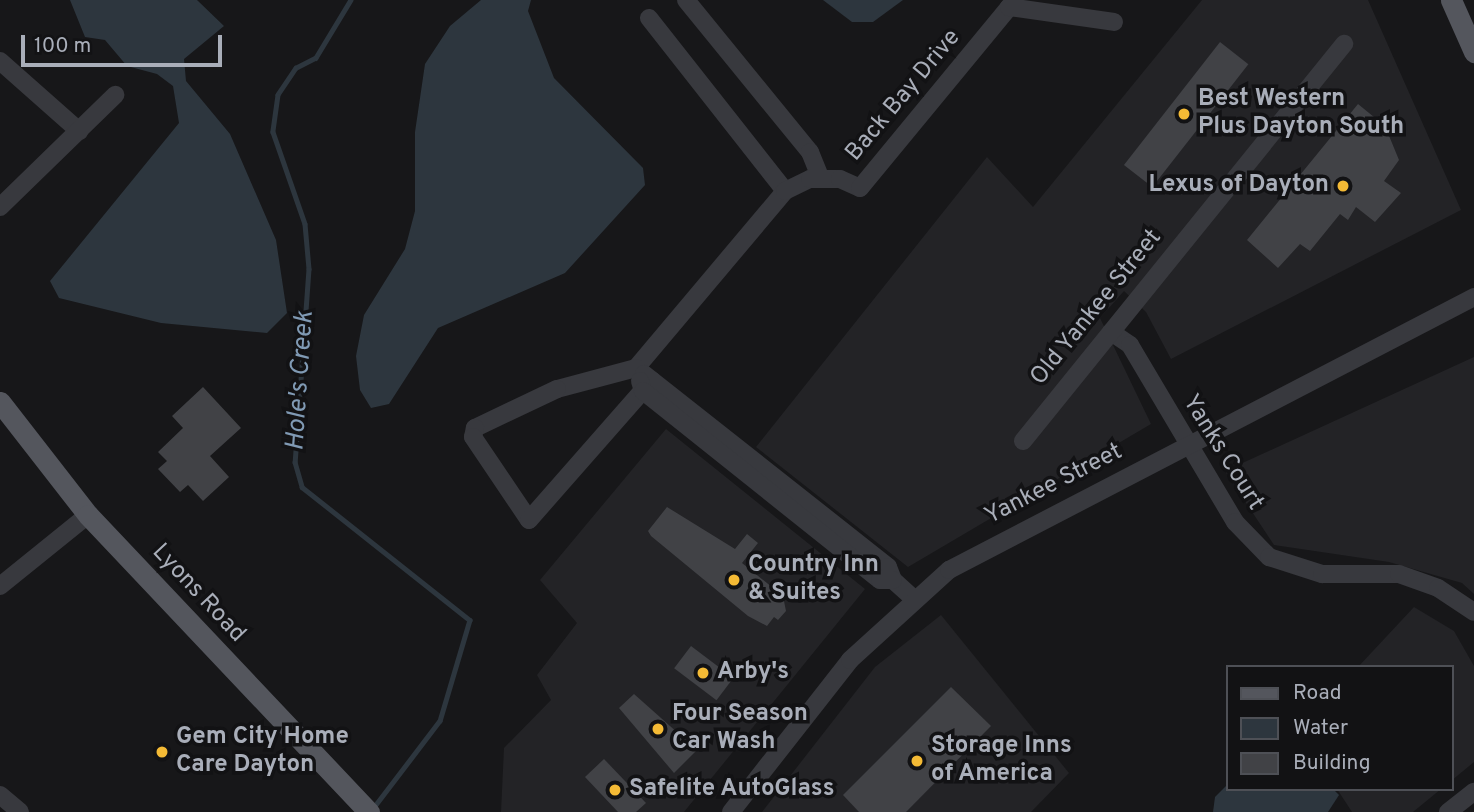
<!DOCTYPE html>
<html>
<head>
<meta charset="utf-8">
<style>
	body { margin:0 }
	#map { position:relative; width:1474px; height:812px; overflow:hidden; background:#171719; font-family:Overpass,sans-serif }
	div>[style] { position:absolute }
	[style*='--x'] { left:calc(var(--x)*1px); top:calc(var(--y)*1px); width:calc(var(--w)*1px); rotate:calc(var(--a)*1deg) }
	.built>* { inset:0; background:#232326 }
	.water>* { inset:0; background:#2d363e }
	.stream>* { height:4.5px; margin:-2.25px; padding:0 2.25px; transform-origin:2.25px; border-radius:2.25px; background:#2d363e }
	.building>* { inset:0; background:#414246; transform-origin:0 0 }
	.minor>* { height:18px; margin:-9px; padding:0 9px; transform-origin:9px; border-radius:9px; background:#38393e }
	.major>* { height:21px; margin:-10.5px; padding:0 10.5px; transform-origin:10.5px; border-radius:10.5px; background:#54565d }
	.dots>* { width:19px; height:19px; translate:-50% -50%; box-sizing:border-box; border:4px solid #121214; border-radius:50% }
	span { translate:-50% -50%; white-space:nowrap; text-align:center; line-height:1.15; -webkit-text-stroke:7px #121214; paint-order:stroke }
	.street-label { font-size:24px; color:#a9aeb9 }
	.poi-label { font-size:24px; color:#a9aeb9; font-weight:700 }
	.left { translate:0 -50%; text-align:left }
	.right { translate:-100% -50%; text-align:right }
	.water-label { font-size:26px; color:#809ab4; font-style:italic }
	.legend { position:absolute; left:1226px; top:665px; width:228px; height:126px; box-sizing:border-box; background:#121214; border:2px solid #4e5056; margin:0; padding:9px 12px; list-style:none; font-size:21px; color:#a9aeb9 }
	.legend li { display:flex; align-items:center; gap:14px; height:35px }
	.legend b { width:35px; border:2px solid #4e5056 }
	.scale { position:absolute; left:21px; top:35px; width:201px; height:32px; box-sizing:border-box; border:4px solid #a9aeb9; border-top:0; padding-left:9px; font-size:21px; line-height:24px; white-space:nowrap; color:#a9aeb9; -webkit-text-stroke:5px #121214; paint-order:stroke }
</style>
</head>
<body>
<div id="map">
	<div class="built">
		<div style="clip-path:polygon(1202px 0,1368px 0,1461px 210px,1171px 359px,1146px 312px,1124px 291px,1100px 318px,1151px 424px,908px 567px,756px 447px,987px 157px,1033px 207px)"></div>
		<div style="clip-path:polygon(1474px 357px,1474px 594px,1462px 583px,1389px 562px,1274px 545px,1225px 471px)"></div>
		<div style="clip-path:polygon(666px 429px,865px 589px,684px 812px,501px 812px,504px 748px,551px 700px,537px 675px,577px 623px,540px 580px)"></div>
		<div style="clip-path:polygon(1414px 607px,1454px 631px,1474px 666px,1474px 762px,1451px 781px,1451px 667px,1358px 667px)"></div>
		<div style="clip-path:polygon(941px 615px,1069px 773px,1031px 812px,762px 812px,875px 667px)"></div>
		<div style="clip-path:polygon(1337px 789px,1441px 789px,1413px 812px,1352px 812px)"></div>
	</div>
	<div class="water">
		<div style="clip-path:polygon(70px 0,197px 0,224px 26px,184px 59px,186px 81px,230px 134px,276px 240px,287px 313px,267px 333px,161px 323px,59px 298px,50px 281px,179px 123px,173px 86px,157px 74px,127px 66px,105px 40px,85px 37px)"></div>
		<div style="clip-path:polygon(481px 0,531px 0,528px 11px,554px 78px,643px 168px,645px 185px,565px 273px,438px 328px,389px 404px,371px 408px,360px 390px,356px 356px,364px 315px,405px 249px,415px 211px,415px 132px,425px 64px,450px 26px)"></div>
		<div style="clip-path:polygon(823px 0,903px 0,873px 22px,852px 22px)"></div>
		<div style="clip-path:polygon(1227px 785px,1333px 789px,1339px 795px,1328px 812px,1213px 812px,1215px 797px)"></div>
	</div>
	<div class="stream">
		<div style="--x:351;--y:0;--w:68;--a:121.1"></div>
		<div style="--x:316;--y:58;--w:22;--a:153"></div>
		<div style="--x:296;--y:68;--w:32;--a:124"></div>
		<div style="--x:278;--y:95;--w:37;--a:98"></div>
		<div style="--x:273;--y:132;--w:97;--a:70.8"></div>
		<div style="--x:305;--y:224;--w:45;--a:84.9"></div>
		<div style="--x:309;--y:269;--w:194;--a:94.1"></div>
		<div style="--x:295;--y:462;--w:26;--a:74"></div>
		<div style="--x:302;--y:487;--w:214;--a:38.4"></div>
		<div style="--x:470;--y:620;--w:105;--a:106.5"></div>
		<div style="--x:440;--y:721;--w:111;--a:127.3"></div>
	</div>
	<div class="building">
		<div style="left:1220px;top:42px;width:36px;height:156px;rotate:38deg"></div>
		<div style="clip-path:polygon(1358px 104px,1385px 126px,1399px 160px,1384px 181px,1401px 193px,1375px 222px,1356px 207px,1348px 220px,1340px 214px,1310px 251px,1300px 244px,1278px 268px,1247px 240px)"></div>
		<div style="clip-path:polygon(203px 387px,241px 428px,210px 456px,229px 477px,203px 501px,188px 485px,180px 492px,158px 469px,167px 461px,158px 452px,183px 428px,172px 416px)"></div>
		<div style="clip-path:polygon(667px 507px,735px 549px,747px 534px,758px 543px,742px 563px,783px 596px,786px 611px,778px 620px,774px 617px,767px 626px,748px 616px,651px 536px,648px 531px)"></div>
		<div style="left:691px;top:646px;width:53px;height:28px;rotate:37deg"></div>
		<div style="clip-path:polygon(951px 687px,991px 726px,906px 812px,859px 812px,843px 795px)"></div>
		<div style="clip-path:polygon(634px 694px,697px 750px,674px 773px,619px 708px)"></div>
		<div style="clip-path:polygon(604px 759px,646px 803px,636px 812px,618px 812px,585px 777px)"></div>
	</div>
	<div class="minor">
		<div style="--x:686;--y:0;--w:196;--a:50.8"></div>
		<div style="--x:810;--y:152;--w:29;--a:68"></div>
		<div style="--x:649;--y:18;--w:220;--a:51.8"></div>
		<div style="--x:0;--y:61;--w:106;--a:41.5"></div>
		<div style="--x:0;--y:207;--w:161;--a:-44.2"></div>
		<div style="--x:1111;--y:332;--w:23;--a:34"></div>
		<div style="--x:1130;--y:345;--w:206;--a:59.3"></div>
		<div style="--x:1235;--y:522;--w:49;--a:45.8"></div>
		<div style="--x:1269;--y:557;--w:56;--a:17.8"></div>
		<div style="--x:1322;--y:574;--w:77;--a:0"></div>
		<div style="--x:1399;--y:574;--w:41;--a:19.7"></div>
		<div style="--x:1438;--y:588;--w:43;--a:33.7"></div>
		<div style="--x:636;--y:368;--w:231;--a:-49.9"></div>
		<div style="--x:785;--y:191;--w:28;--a:-26"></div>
		<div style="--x:810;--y:179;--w:30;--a:0"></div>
		<div style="--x:840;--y:179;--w:22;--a:24"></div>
		<div style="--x:860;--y:188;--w:234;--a:-50.5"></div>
		<div style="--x:1009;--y:7;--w:106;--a:8.1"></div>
		<div style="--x:636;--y:368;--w:82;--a:165.1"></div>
		<div style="--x:557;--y:389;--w:91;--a:154.6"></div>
		<div style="--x:475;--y:428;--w:9;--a:103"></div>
		<div style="--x:473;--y:437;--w:100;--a:56"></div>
		<div style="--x:529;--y:520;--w:186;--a:-48.7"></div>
		<div style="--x:644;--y:374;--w:311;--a:38.3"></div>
		<div style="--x:888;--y:567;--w:14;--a:69"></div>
		<div style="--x:893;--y:580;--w:27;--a:42"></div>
		<div style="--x:640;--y:381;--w:10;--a:73"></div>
		<div style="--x:643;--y:391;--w:303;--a:38.6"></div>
		<div style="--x:880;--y:580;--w:13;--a:0"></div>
		<div style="--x:1023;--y:441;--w:511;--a:-51.04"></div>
		<div style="--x:0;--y:586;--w:113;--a:-38.9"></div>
		<div style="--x:0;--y:795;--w:26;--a:40"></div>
		<div style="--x:731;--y:812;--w:193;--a:-51.9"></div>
		<div style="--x:850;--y:660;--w:134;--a:-42.3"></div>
		<div style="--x:949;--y:570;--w:592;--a:-27.47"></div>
		<div style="--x:1448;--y:812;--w:33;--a:-38"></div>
	</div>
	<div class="major">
		<div style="--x:1451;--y:0;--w:57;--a:66.1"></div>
		<div style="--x:0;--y:402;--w:143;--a:52.1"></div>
		<div style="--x:88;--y:515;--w:409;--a:46.6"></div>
	</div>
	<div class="dots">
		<div style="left:1184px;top:114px;background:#f4ba35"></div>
		<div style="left:1343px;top:186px;background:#f4ba35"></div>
		<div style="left:734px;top:580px;background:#f4ba35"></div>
		<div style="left:703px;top:673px;background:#f4ba35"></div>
		<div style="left:658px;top:729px;background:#f4ba35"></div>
		<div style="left:162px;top:752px;background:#f4ba35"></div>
		<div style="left:917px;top:761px;background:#f4ba35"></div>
		<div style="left:615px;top:790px;background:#f4ba35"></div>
	</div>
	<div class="street-label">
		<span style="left:904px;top:96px;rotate:-50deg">Back Bay Drive</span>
		<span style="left:1097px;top:308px;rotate:-51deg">Old Yankee Street</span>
		<span style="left:1222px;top:453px;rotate:58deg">Yanks Court</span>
		<span style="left:1054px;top:485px;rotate:-27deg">Yankee Street</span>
		<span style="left:198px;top:594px;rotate:47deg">Lyons Road</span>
	</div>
	<div class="poi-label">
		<span class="left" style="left:1198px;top:114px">Best Western<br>Plus Dayton South</span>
		<span class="right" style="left:1329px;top:186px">Lexus of Dayton</span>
		<span class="left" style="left:748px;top:580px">Country Inn<br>&amp; Suites</span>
		<span class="left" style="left:717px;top:673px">Arby's</span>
		<span class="left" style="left:672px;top:729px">Four Season<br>Car Wash</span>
		<span class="left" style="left:176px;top:752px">Gem City Home<br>Care Dayton</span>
		<span class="left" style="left:931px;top:761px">Storage Inns<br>of America</span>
		<span class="left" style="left:629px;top:790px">Safelite AutoGlass</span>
	</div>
	<div class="water-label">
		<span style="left:301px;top:381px;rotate:-86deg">Hole's Creek</span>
	</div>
	<ul class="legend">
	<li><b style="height:9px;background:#54565d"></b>Road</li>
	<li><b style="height:19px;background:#2d363e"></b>Water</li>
	<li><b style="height:19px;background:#414246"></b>Building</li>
	</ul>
	<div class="scale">100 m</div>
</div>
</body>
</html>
